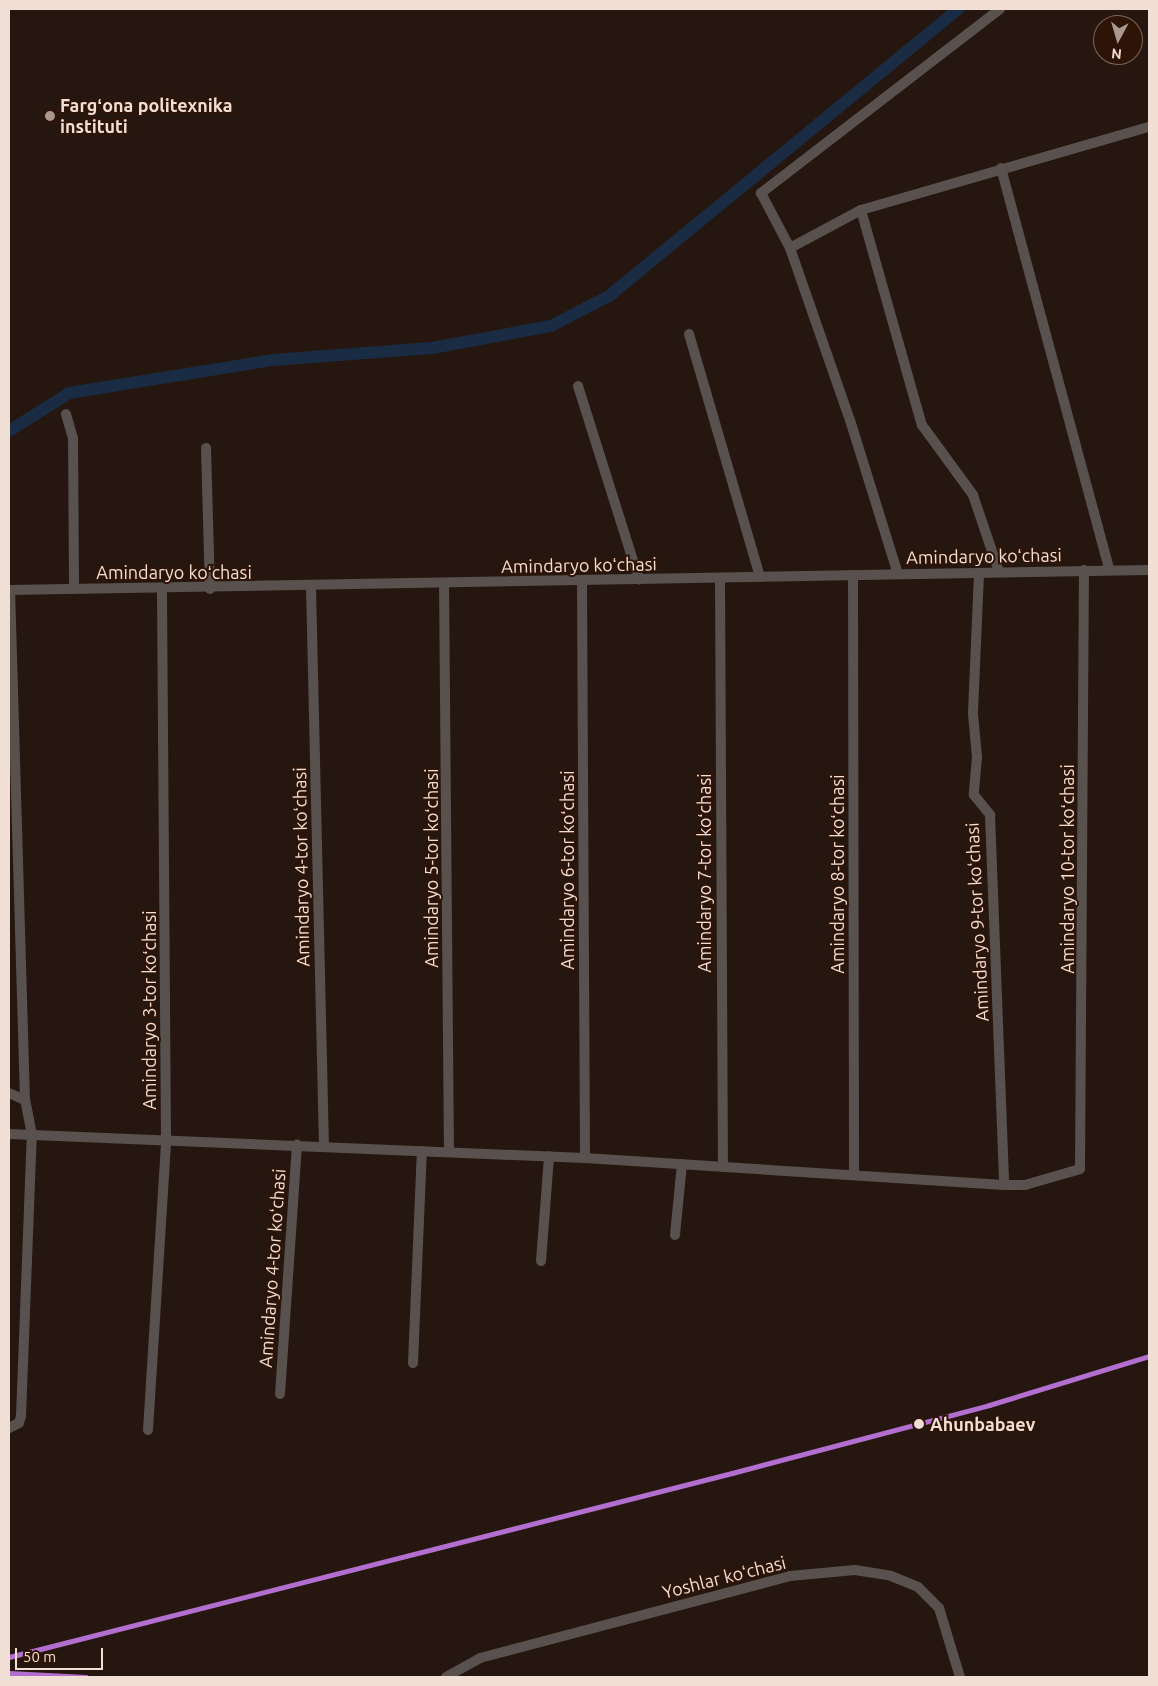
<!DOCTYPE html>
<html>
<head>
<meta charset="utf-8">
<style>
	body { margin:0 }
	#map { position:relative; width:1158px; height:1686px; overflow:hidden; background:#25170f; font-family:Ubuntu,sans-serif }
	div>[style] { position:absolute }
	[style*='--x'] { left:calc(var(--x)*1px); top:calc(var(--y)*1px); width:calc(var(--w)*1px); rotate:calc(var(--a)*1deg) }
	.canal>* { height:12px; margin:-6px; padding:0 6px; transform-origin:6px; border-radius:6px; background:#192c43 }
	.minor>* { height:10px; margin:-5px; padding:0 5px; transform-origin:5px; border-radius:5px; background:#58514d }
	.rail-1>* { height:5px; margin:-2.5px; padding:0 2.5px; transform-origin:2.5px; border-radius:2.5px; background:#b36fd0 }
	.dots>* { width:14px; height:14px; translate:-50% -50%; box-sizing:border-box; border:2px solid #2e1406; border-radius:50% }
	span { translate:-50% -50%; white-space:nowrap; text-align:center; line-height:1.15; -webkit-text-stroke:4px #2e1406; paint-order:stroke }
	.poi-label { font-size:18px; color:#f1ded5; font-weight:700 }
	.left { translate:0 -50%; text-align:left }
	.street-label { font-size:18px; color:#f1ded5 }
	.stop-label { font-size:18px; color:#f1ded5; font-weight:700 }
	.frame { position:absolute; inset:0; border:10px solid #f1ded5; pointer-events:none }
	.north { position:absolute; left:1093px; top:15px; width:50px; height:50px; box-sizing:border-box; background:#2e1406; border:1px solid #7c6559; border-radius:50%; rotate:186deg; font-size:14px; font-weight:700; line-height:20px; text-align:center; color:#f1ded5 }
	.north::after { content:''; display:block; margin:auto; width:18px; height:22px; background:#aa9890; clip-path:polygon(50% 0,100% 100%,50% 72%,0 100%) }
	.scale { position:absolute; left:15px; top:1648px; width:88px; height:22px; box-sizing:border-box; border:2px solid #f1ded5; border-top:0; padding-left:6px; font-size:15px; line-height:18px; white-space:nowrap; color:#f1ded5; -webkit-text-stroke:4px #2e1406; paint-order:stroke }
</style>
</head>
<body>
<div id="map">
	<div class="canal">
		<div style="--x:9;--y:431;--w:71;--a:-32.3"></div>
		<div style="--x:69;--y:393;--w:207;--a:-9.2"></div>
		<div style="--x:273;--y:360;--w:159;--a:-4.3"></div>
		<div style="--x:432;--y:348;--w:121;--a:-10.5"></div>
		<div style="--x:551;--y:326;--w:65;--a:-27.3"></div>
		<div style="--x:609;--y:296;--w:453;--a:-39.4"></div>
	</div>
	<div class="minor">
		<div style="--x:1000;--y:9;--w:302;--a:142.4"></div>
		<div style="--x:761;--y:193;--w:62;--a:62.2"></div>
		<div style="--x:790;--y:248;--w:81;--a:-28.2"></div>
		<div style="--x:861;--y:210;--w:300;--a:-16.1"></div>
		<div style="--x:1001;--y:168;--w:415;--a:74.9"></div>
		<div style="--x:861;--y:210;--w:223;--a:74.2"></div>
		<div style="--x:922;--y:425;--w:87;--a:53.9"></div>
		<div style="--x:973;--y:495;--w:81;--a:71.3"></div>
		<div style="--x:790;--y:248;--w:182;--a:70.8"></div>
		<div style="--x:850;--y:420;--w:161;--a:72.7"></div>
		<div style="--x:689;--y:334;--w:253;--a:73.7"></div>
		<div style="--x:578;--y:386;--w:203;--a:72.5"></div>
		<div style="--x:66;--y:414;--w:25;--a:74"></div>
		<div style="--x:73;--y:438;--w:151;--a:89.6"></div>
		<div style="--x:206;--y:448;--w:141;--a:88.4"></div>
		<div style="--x:979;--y:574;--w:140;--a:92.5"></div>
		<div style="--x:973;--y:714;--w:43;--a:84.7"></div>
		<div style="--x:977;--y:757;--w:38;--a:95"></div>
		<div style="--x:974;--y:795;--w:26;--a:51"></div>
		<div style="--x:990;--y:815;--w:370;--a:87.8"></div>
		<div style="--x:853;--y:575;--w:598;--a:89.9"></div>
		<div style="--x:720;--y:579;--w:588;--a:89.71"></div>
		<div style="--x:582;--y:582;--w:576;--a:89.7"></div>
		<div style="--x:444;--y:583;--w:569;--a:89.5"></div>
		<div style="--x:311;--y:587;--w:559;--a:88.67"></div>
		<div style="--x:9;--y:590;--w:1140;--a:-1.01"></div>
		<div style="--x:9;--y:1093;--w:17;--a:24"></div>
		<div style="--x:9;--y:1134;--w:576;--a:2.39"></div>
		<div style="--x:585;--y:1158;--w:420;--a:3.7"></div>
		<div style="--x:1004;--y:1185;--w:21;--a:0"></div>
		<div style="--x:1025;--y:1185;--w:57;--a:-16.2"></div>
		<div style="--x:1080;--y:1169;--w:599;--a:-89.62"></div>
		<div style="--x:675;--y:1235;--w:71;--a:-84.4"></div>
		<div style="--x:541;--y:1261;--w:105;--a:-85.6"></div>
		<div style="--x:413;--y:1363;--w:212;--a:-87.6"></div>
		<div style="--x:280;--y:1394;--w:250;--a:-86.1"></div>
		<div style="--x:9;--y:1428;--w:11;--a:-27"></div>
		<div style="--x:19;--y:1423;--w:7;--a:-74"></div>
		<div style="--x:21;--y:1416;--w:281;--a:-87.8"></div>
		<div style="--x:32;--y:1135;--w:36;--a:-101"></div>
		<div style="--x:25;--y:1100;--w:510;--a:-91.68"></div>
		<div style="--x:148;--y:1430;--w:291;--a:-86.4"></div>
		<div style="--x:166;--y:1140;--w:551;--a:-90.42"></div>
		<div style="--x:446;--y:1677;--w:39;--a:-29"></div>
		<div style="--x:480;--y:1658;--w:321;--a:-14.8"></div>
		<div style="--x:790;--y:1576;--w:65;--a:-5.3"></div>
		<div style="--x:855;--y:1570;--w:36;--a:9"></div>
		<div style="--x:891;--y:1576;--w:29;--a:22"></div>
		<div style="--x:918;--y:1587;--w:30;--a:45"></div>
		<div style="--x:939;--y:1608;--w:72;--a:73.1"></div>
	</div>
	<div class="rail-1">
		<div style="--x:9;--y:1657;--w:746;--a:-14.28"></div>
		<div style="--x:732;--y:1473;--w:266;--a:-14.8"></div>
		<div style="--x:989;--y:1405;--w:167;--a:-17"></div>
		<div style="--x:9;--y:1673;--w:77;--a:3"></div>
	</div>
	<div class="dots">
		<div style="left:50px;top:116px;background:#aa9890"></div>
		<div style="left:919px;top:1424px;background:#f1ded5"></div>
	</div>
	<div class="poi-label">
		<span class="left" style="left:60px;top:116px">Fargʻona politexnika<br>instituti</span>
	</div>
	<div class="street-label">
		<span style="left:984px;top:556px;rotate:-1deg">Amindaryo koʻchasi</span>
		<span style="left:579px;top:565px;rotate:-1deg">Amindaryo koʻchasi</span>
		<span style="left:174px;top:572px">Amindaryo koʻchasi</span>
		<span style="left:301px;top:867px;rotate:-91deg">Amindaryo 4-tor koʻchasi</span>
		<span style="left:431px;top:868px;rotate:-90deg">Amindaryo 5-tor koʻchasi</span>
		<span style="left:1067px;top:869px;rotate:-90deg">Amindaryo 10-tor koʻchasi</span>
		<span style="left:567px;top:870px;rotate:-90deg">Amindaryo 6-tor koʻchasi</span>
		<span style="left:704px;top:873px;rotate:-90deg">Amindaryo 7-tor koʻchasi</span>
		<span style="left:837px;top:874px;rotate:-90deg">Amindaryo 8-tor koʻchasi</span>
		<span style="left:977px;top:922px;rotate:-93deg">Amindaryo 9-tor koʻchasi</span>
		<span style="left:149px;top:1010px;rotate:-90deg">Amindaryo 3-tor koʻchasi</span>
		<span style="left:272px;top:1268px;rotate:-86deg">Amindaryo 4-tor koʻchasi</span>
		<span style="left:724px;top:1577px;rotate:-14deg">Yoshlar koʻchasi</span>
	</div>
	<div class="stop-label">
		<span class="left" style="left:930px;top:1424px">Ahunbabaev</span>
	</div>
	<div class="frame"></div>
	<div class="north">N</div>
	<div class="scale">50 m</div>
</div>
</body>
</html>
